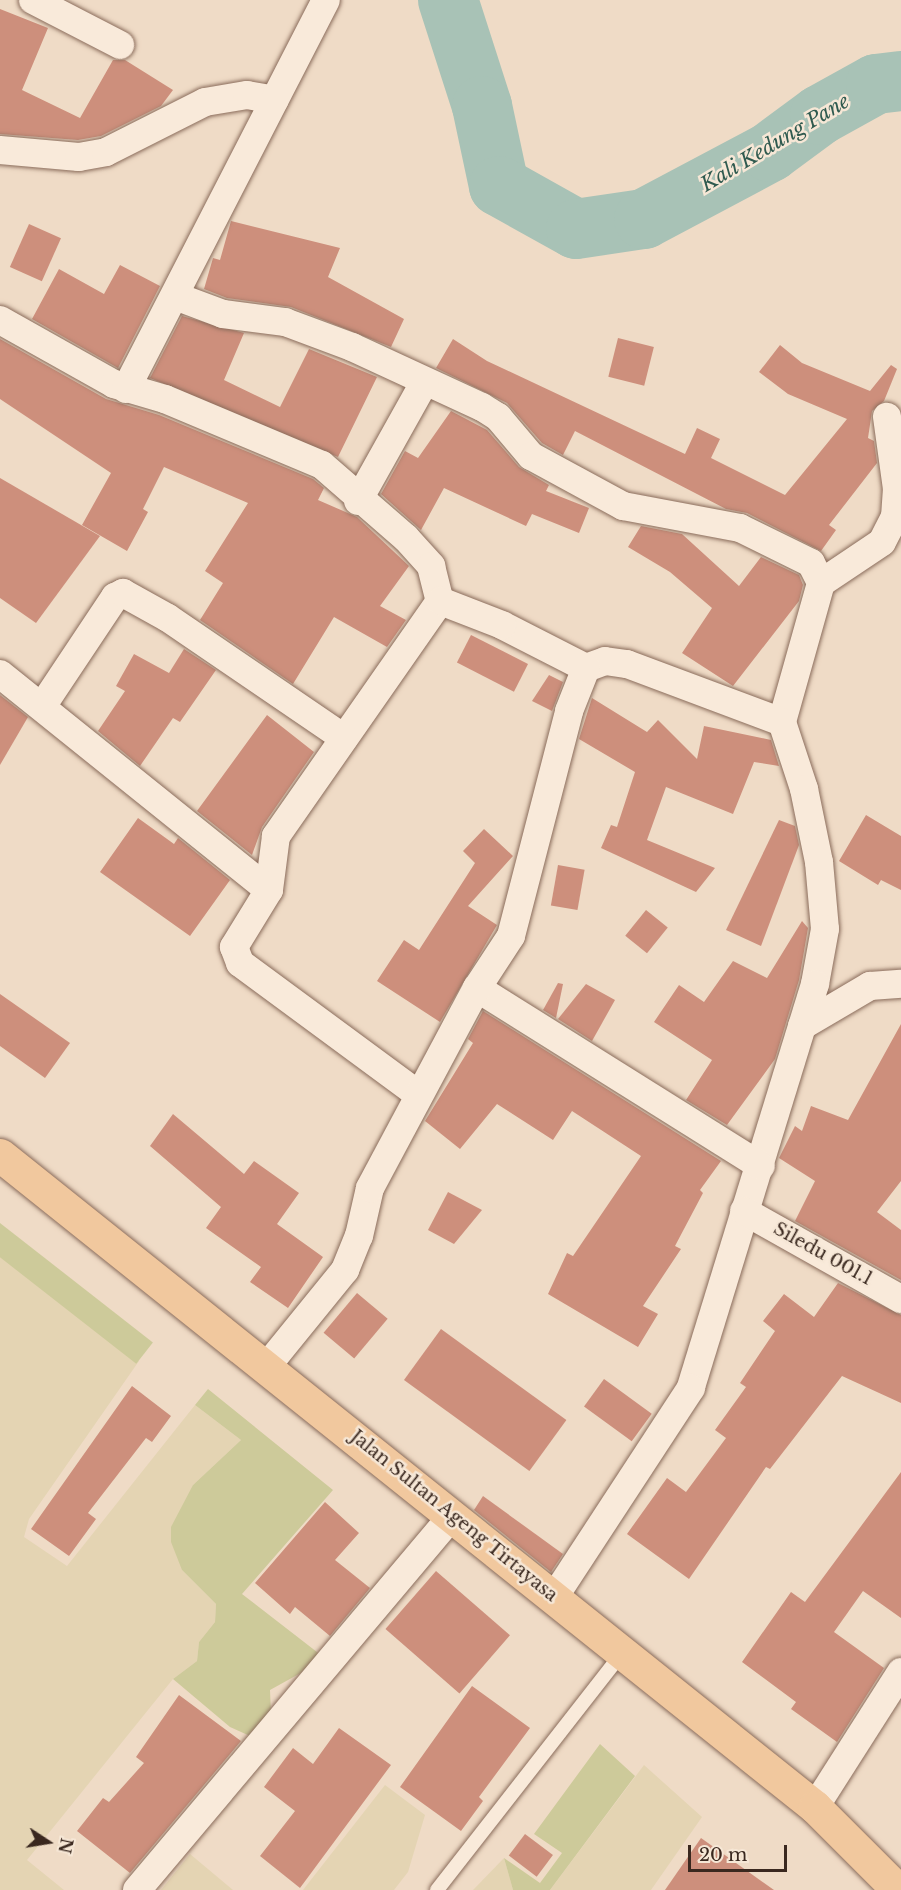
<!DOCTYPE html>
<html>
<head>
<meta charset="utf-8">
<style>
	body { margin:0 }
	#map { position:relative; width:901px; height:1890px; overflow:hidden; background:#efdbc6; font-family:"Libre Baskerville",serif }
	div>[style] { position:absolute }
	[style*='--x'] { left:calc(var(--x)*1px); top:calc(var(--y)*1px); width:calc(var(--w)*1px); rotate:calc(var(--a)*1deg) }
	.farmland>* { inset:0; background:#e4d4b3 }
	.green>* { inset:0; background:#cdca9a; transform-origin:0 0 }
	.river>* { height:60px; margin:-30px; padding:0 30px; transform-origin:30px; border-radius:30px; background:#a8c2b6 }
	.building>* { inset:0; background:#cd8f7c; transform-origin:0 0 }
	.roads { filter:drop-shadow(0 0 2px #8a6c5b) drop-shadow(0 0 2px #8a6c5b) }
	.service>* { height:14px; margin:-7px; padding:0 7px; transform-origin:7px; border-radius:7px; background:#f9eada }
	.minor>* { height:28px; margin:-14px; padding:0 14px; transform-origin:14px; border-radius:14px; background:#f9eada }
	.primary>* { height:33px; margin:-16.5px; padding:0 16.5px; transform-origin:16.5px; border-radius:16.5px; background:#f1c89e }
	span { translate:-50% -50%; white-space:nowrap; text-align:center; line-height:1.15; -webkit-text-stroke:5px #f6e7d6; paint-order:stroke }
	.street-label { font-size:18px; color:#3a281f }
	.water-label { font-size:20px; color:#2f5a4f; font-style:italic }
	.north { position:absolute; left:18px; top:1812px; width:60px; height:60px; -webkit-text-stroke:4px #f6e7d6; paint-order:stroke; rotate:102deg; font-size:16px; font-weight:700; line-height:24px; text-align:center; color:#3a281f }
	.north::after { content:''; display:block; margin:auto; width:21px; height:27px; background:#3a281f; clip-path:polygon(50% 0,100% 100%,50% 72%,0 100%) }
	.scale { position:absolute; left:688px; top:1845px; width:99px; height:27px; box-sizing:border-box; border:3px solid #3a281f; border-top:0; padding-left:8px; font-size:18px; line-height:21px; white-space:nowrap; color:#3a281f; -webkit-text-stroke:4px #f6e7d6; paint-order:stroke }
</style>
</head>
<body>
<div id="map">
	<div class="farmland">
		<div style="clip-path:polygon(0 1250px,139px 1361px,29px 1519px,24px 1537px,67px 1566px,195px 1405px,241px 1440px,193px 1485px,182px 1570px,216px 1604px,215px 1622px,199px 1642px,197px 1661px,173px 1679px,27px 1860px,64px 1890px,0 1890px)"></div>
		<div style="clip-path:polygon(644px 1765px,702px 1817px,651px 1890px,550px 1890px)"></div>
		<div style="clip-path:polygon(385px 1785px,425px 1815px,408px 1872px,394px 1890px,303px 1890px)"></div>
		<div style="clip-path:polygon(190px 1854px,233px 1890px,161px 1890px)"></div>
		<div style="clip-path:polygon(504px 1858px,513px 1890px,473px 1890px)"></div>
	</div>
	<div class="green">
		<div style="left:0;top:1223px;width:194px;height:27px;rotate:38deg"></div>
		<div style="clip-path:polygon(208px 1389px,333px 1490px,242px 1594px,326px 1659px,270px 1690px,271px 1714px,250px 1736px,230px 1727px,173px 1679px,197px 1661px,199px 1642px,215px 1622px,216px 1604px,182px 1570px,171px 1542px,171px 1527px,193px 1485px,241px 1440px,195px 1405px)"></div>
		<div style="clip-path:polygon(600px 1744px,635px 1776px,550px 1890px,513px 1890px,504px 1858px,540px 1883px,562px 1853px,534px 1834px)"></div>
	</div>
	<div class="river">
		<div style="--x:448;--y:0;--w:111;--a:72.2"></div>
		<div style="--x:482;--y:106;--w:82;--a:78"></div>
		<div style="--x:499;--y:186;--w:88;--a:29.2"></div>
		<div style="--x:576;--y:229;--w:69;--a:-8.4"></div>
		<div style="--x:644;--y:219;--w:143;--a:-28"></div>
		<div style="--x:770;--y:152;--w:62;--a:-36.5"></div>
		<div style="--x:820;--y:115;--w:64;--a:-29"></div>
		<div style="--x:876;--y:84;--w:25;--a:-7"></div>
	</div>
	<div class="building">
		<div style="clip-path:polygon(0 9px,48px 28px,22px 90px,80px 118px,113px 60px,125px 60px,173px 90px,161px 106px,101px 136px,78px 140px,0 134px)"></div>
		<div style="clip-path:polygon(231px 221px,340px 248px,328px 277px,404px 319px,391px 347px,291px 307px,227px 298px,204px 289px,213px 258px,220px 260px)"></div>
		<div style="left:29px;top:224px;width:35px;height:47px;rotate:24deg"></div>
		<div style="clip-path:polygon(120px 265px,160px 286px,118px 368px,32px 319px,59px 269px,104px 294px)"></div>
		<div style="clip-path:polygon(182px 316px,244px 333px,224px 380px,280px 407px,309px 349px,377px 377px,338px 457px,150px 378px)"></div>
		<div style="left:618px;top:338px;width:37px;height:40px;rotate:14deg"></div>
		<div style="clip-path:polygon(0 339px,106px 399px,159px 415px,313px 479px,324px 488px,318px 500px,357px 517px,409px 566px,380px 606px,406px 620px,387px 647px,334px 617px,293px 684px,200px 620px,223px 583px,205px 571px,248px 503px,164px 467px,143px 509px,148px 512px,127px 551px,82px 525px,111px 473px,0 399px)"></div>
		<div style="clip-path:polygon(453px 339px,487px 361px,685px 454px,697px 428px,720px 439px,711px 458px,785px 495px,847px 419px,788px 394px,759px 372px,780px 345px,802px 363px,870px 391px,891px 365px,897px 369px,884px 401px,872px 411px,868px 438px,874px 441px,877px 463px,829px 525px,836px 530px,821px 551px,747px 513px,726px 509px,575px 431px,563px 455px,542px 443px,507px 403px,436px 368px)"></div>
		<div style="clip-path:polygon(451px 411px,487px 430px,519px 467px,549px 485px,546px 491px,589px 508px,579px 533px,532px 514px,526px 526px,444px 488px,421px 530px,381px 494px,405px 451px,418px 458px)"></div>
		<div style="clip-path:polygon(0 478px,100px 536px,36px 623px,0 598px)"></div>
		<div style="clip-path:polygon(641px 526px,682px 534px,739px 586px,761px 557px,799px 575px,803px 585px,799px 601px,733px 686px,682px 653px,712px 608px,670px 572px,628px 547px)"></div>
		<div style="left:471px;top:635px;width:64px;height:31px;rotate:27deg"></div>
		<div style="clip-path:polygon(184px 649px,216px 670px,180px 722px,173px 718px,140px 766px,98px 731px,125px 691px,116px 686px,134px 654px,169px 673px)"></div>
		<div style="clip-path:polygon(549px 675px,563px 682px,552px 711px,532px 701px)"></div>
		<div style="clip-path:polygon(0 695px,28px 717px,0 765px)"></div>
		<div style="clip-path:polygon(592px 698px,647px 732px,658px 720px,697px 759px,704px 726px,771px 740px,779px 766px,754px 762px,733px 814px,666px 787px,647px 840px,715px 868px,696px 892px,601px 848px,611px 825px,617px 827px,635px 772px,579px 739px)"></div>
		<div style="clip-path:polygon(267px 715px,314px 752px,262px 827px,252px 855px,197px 811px)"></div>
		<div style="clip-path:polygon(866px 815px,901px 836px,901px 890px,881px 880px,878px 885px,839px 861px)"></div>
		<div style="clip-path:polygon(138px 818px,174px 844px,178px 838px,230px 880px,190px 936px,100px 872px)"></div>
		<div style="clip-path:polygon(779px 820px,795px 826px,799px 845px,761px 946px,726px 930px)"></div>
		<div style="clip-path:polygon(484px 829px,513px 856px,468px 906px,497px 925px,440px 1022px,377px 981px,404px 940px,419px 950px,475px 863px,463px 851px)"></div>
		<div style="left:558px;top:865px;width:27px;height:41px;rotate:10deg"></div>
		<div style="left:646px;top:910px;width:28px;height:33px;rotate:39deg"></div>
		<div style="clip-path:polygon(802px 921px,808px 928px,799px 980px,775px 1059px,727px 1125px,686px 1100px,712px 1060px,654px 1022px,679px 985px,704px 1002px,733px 961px,767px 978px)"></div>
		<div style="clip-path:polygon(558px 983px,563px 984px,556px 1018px,543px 1010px)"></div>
		<div style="clip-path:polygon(586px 984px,615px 1000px,592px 1041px,558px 1019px)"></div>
		<div style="clip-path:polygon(0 994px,70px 1043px,45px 1078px,0 1046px)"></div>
		<div style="clip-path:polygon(483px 1011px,721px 1161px,700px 1190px,703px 1193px,675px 1246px,681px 1249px,643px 1306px,658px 1314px,638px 1347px,548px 1294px,567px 1253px,573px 1256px,641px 1156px,572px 1111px,553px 1140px,497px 1104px,460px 1149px,425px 1121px,473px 1043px,468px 1039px)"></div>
		<div style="clip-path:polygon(901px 1024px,901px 1181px,877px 1212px,901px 1230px,901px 1280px,795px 1221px,815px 1181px,779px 1158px,795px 1126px,802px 1131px,811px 1106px,848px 1120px)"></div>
		<div style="clip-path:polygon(173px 1114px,244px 1174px,254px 1161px,299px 1193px,277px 1224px,323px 1257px,288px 1308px,250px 1282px,261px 1267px,206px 1228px,221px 1207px,150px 1146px)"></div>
		<div style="clip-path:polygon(448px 1192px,482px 1210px,454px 1244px,428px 1230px)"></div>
		<div style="clip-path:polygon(838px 1283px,901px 1315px,901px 1403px,842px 1376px,770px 1469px,766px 1467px,689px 1579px,627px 1534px,667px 1478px,686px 1492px,726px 1438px,715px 1430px,746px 1387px,740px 1383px,775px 1331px,763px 1321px,784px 1294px,814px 1317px)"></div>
		<div style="left:357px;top:1293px;width:40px;height:52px;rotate:40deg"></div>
		<div style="left:441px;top:1329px;width:155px;height:63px;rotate:36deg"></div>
		<div style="left:604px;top:1379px;width:59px;height:34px;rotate:36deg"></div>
		<div style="clip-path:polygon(132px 1386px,171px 1416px,152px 1442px,146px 1438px,88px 1513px,96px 1519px,69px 1556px,31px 1529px)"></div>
		<div style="clip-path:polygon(901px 1472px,901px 1618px,863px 1591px,834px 1632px,884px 1668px,837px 1742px,791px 1709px,796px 1702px,742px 1662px,791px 1592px,805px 1602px)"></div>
		<div style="clip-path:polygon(483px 1496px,563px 1554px,551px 1572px,474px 1510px)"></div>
		<div style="clip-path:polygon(325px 1502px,359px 1533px,335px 1560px,370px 1588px,330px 1636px,295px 1607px,290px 1614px,255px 1583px)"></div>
		<div style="left:436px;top:1571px;width:98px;height:77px;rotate:41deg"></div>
		<div style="clip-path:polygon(472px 1686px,530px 1728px,479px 1797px,483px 1801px,461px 1831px,400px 1787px)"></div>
		<div style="clip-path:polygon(179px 1695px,241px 1741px,130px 1873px,77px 1831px,103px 1798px,109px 1802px,144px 1763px,136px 1757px)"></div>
		<div style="clip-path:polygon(339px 1728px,391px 1765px,300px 1888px,260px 1856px,295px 1811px,264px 1787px,293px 1748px,313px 1764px)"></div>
		<div style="left:525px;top:1834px;width:35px;height:27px;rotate:37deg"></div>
		<div style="clip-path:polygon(701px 1838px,774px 1890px,665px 1890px)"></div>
	</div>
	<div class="roads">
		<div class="service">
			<div style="--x:437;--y:1890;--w:301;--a:-52"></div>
		</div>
		<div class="minor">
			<div style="--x:33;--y:0;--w:98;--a:27.3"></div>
			<div style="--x:0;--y:150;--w:79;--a:5.1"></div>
			<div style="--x:79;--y:157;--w:27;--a:-10"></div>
			<div style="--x:106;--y:152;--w:111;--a:-26.8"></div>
			<div style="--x:205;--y:102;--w:43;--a:-9.5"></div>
			<div style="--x:247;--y:95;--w:28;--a:10"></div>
			<div style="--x:175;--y:296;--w:51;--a:20.6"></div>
			<div style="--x:223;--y:314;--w:63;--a:7.4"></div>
			<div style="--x:285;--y:322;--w:72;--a:20.5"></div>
			<div style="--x:352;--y:347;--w:143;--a:24.8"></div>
			<div style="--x:482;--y:407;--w:19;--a:32"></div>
			<div style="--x:498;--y:417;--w:51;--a:49.8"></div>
			<div style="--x:531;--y:456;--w:105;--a:28.5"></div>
			<div style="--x:623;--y:506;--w:119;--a:10.6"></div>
			<div style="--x:740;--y:528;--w:79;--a:26.2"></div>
			<div style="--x:811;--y:563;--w:22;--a:63"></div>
			<div style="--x:821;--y:583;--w:144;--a:105.7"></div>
			<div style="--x:782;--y:722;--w:71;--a:71.8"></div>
			<div style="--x:804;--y:789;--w:75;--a:78.4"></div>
			<div style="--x:819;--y:862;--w:67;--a:84.9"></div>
			<div style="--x:825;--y:929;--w:56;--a:100.3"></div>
			<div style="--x:815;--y:984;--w:423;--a:107.1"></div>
			<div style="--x:691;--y:1388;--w:249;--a:123.2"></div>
			<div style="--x:0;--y:320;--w:131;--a:29.3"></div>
			<div style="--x:114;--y:384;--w:53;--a:16.4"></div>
			<div style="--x:165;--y:399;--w:170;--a:22.8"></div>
			<div style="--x:322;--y:465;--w:111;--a:41"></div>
			<div style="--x:406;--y:538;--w:38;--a:48"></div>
			<div style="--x:431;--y:566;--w:36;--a:76"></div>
			<div style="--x:440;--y:601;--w:287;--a:124.9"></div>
			<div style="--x:276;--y:836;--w:54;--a:97.4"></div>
			<div style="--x:269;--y:890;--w:67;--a:121.6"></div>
			<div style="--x:234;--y:947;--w:17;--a:69"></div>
			<div style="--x:240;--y:963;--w:222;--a:36.4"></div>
			<div style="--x:126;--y:389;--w:437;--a:-62.8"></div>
			<div style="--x:358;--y:501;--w:137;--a:-60.8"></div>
			<div style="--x:821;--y:583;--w:73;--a:-33.9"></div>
			<div style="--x:882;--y:542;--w:28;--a:-63"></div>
			<div style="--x:895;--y:517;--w:28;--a:-86"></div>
			<div style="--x:897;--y:489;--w:73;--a:-97.9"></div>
			<div style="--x:586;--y:668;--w:20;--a:-20"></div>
			<div style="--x:605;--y:661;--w:22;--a:8"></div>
			<div style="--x:627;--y:664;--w:165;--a:20.5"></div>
			<div style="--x:0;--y:674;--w:345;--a:38.8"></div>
			<div style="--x:43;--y:705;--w:130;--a:-56.3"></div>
			<div style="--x:115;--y:597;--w:9;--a:-27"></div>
			<div style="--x:123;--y:593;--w:51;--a:29.1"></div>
			<div style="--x:168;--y:618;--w:213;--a:34.3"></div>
			<div style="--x:477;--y:988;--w:335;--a:32.1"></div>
			<div style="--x:802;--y:1026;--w:79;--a:-30.5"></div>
			<div style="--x:870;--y:986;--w:31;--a:-4"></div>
			<div style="--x:744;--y:1211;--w:180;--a:29.3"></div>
			<div style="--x:267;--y:1366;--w:124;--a:-50.9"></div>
			<div style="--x:345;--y:1270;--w:37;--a:-68"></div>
			<div style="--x:359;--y:1236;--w:49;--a:-77.1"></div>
			<div style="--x:370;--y:1188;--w:227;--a:-61.9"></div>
			<div style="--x:477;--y:988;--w:62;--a:-56.8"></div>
			<div style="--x:511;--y:936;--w:232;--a:-75.5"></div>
			<div style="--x:569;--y:711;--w:46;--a:-68.4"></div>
			<div style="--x:586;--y:668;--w:94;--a:-152.9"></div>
			<div style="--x:502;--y:625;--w:66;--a:-158.8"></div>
			<div style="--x:815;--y:1807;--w:160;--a:-57.5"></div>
			<div style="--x:137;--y:1890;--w:489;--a:-49.9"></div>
		</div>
		<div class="primary">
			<div style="--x:0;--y:1155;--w:1044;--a:38.66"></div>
			<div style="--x:815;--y:1807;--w:117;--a:45"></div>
		</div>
	</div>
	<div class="street-label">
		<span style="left:823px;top:1254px;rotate:29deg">Siledu 001.1</span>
		<span style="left:454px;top:1516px;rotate:39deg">Jalan Sultan Ageng Tirtayasa</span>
	</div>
	<div class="water-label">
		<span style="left:775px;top:143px;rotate:-31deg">Kali Kedung Pane</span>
	</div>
	<div class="north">N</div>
	<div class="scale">20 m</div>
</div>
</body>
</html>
